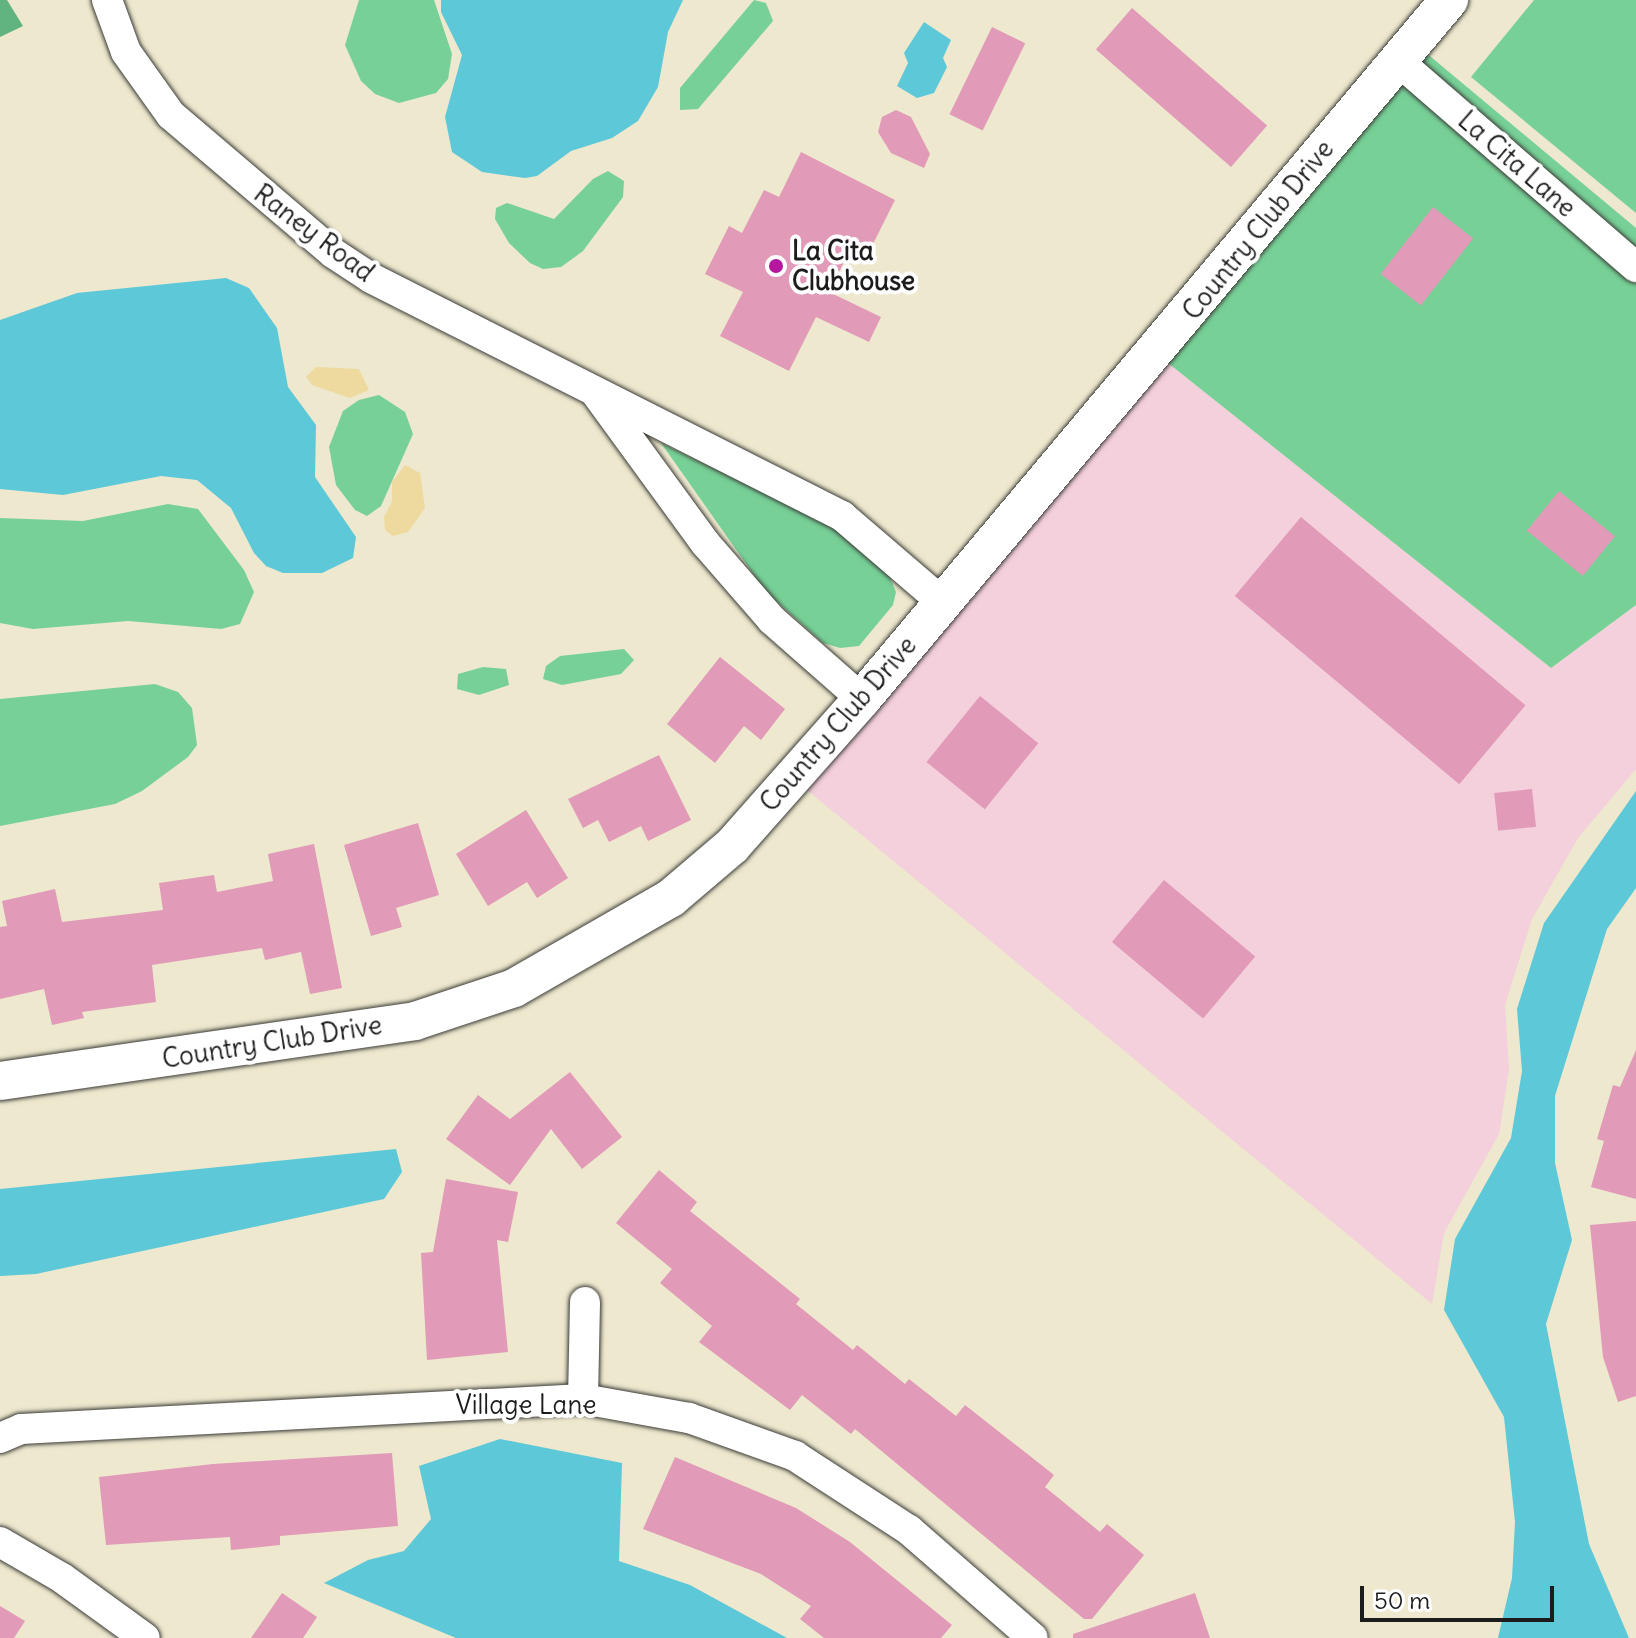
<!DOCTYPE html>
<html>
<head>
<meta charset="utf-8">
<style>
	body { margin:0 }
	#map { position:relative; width:1636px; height:1638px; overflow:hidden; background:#ede8ce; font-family:Delius,sans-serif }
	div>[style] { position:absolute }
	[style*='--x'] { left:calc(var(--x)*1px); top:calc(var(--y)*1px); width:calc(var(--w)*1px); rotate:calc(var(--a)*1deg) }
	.built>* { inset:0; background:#f4cfdc }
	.green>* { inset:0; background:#77d197 }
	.forest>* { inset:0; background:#61b380 }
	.sand>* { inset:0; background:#eeda9e }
	.water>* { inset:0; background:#5dc8d8 }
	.building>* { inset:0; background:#e19ab7; transform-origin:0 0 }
	.roads { filter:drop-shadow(0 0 2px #3b3b37) drop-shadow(0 0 2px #3b3b37) }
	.minor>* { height:30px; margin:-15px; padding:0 15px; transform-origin:15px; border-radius:15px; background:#fff }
	.tertiary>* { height:38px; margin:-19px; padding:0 19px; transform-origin:19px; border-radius:19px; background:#fff }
	.dots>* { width:22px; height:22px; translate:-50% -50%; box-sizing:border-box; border:4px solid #fff; border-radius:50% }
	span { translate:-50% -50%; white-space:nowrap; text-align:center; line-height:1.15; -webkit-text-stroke:8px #fff; paint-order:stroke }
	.street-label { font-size:26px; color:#1c1c1c }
	.poi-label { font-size:26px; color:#1c1c1c; font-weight:700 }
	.left { translate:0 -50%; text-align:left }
	.scale { position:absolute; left:1360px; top:1586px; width:194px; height:36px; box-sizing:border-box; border:4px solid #1c1c1c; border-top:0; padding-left:10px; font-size:24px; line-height:28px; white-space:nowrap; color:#1c1c1c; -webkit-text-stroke:6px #fff; paint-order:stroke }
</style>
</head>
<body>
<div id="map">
	<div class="built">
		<div style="clip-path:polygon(1168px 363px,1551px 668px,1636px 605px,1636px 769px,1578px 838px,1532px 919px,1505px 1005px,1509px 1069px,1499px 1134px,1444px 1233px,1432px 1304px,807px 790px)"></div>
	</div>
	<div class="green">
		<div style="clip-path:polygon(359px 0,434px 0,452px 54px,448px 79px,436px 93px,399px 103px,375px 94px,361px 81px,345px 45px)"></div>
		<div style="clip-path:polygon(754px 0,766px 3px,773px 21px,698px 109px,680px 110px,680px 88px)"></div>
		<div style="clip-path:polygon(1534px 0,1636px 0,1636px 213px,1471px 77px)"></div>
		<div style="clip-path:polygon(1425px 52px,1636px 228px,1636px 605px,1551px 668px,1168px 363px)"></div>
		<div style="clip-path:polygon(608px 171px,624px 181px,623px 197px,583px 251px,561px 267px,543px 269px,530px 263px,509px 243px,495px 219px,496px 208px,507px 203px,554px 219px,593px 179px)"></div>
		<div style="clip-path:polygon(379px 395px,405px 412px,413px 434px,381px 506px,367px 516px,355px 510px,336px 485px,329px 447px,343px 411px,359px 400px)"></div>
		<div style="clip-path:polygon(661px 443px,827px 523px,887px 570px,896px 592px,893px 605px,859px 646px,840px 648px,823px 643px,766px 592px)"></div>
		<div style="clip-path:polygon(168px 504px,198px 509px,244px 570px,254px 592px,240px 624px,221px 629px,128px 621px,33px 629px,0 623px,0 518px,83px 521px)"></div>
		<div style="clip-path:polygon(624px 649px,634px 660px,621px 674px,562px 685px,543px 679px,546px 666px,560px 656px)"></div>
		<div style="clip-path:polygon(483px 667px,506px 669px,509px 685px,479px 695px,457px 689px,458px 674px)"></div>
		<div style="clip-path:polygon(155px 684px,178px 692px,192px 708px,197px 745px,188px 757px,142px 791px,115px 804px,0 826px,0 699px)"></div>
	</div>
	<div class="forest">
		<div style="clip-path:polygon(0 0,7px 0,23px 26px,0 37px)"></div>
	</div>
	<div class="sand">
		<div style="clip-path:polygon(316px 367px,359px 369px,369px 390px,350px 398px,312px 385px,306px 377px)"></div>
		<div style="clip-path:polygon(405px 465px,420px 473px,425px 508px,408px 532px,393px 536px,385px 530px,384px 517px,392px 501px,392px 482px)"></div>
	</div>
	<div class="water">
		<div style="clip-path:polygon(441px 0,683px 0,668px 32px,658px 87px,638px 121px,612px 138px,571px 151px,537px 176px,525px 178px,482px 172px,452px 152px,445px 117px,462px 55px,441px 12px)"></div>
		<div style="clip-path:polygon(924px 22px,951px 40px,943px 58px,947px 67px,934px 93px,917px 98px,897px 86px,908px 63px,904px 53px)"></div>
		<div style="clip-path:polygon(226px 278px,249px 288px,277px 328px,288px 387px,316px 425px,315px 477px,356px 537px,353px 558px,322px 573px,283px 573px,266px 566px,254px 553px,231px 508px,197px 480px,161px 476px,63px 495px,0 489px,0 320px,77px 293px)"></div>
		<div style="clip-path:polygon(1636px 791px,1636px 888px,1607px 929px,1555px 1096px,1555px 1163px,1572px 1240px,1546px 1324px,1589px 1544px,1629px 1638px,1498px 1638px,1512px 1578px,1515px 1522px,1504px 1417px,1444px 1310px,1455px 1239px,1511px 1138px,1522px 1071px,1517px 1009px,1544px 923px)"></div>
		<div style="clip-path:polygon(396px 1149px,402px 1172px,384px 1199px,36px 1274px,0 1276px,0 1189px)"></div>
		<div style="clip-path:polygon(500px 1439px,622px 1463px,619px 1561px,690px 1585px,787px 1638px,456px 1638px,324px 1583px,368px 1560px,404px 1551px,431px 1519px,419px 1466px)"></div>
	</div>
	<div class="building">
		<div style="left:1132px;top:8px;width:179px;height:55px;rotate:41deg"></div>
		<div style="left:992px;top:27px;width:37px;height:97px;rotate:26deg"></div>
		<div style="clip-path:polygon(896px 110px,911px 117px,930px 154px,924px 168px,891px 153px,878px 132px,882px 117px)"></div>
		<div style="clip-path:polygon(801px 152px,895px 200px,866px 258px,850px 250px,829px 292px,881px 317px,869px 342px,816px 317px,789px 371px,720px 336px,743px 292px,705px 274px,729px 226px,742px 233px,764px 190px,779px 197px)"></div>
		<div style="left:1433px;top:207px;width:51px;height:85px;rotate:38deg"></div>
		<div style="left:1559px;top:491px;width:72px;height:51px;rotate:39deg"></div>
		<div style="left:1301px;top:517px;width:293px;height:103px;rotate:40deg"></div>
		<div style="clip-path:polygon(720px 657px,785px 709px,761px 740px,744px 726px,715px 763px,667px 724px)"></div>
		<div style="left:980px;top:696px;width:75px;height:85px;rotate:39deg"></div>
		<div style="clip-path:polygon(659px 755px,691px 820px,648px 841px,641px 826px,609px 842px,598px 820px,583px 828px,568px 799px)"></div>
		<div style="left:1532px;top:789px;width:38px;height:38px;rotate:84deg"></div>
		<div style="clip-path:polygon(526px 810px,568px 878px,537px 898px,527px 882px,488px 906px,456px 854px)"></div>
		<div style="clip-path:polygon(418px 823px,439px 895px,396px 908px,402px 927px,371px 936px,344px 845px)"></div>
		<div style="clip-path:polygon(314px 844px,342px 988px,310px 994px,301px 952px,265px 960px,262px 948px,152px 965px,156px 1002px,82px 1012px,84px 1018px,52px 1025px,44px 989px,0 999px,0 927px,7px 926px,2px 901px,55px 889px,62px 922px,163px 910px,159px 883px,214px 875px,217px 892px,273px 881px,268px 854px)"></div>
		<div style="left:1164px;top:880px;width:119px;height:81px;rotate:40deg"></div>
		<div style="clip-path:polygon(1636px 1050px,1636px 1199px,1591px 1187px,1604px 1141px,1597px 1139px,1613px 1085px,1620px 1087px)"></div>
		<div style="clip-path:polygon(570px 1072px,622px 1137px,582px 1169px,551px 1129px,510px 1185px,446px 1139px,478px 1095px,510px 1119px)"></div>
		<div style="clip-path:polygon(659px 1170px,697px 1202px,690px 1211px,800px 1299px,796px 1304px,853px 1350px,857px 1345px,905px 1384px,909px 1379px,956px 1416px,965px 1405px,1054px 1475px,1045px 1487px,1100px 1532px,1107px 1524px,1144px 1555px,1092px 1619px,1084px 1619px,855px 1429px,851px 1434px,802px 1395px,790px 1410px,699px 1342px,712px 1326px,660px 1283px,672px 1269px,616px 1223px)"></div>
		<div style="clip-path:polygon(446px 1179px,518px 1192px,508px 1242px,497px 1240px,508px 1352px,427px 1360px,421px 1253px,433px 1252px)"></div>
		<div style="clip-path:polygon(1636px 1221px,1636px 1396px,1618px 1402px,1603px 1357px,1590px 1225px)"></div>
		<div style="clip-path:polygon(392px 1453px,398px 1526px,280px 1536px,280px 1545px,231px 1550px,230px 1537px,106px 1545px,99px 1477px,213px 1464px)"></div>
		<div style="clip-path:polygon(675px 1457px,796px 1508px,850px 1542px,952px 1625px,941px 1638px,824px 1638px,800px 1619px,811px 1606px,761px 1574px,643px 1529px)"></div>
		<div style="clip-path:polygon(282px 1593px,317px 1617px,303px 1638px,251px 1638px)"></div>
		<div style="clip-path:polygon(1195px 1593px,1210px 1638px,1073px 1638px,1073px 1634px)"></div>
		<div style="clip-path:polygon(0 1606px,25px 1621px,14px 1638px,0 1638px)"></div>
	</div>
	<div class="roads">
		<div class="minor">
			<div style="--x:107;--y:0;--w:55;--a:69.9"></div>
			<div style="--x:126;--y:52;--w:77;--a:54.5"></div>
			<div style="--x:171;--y:115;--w:213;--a:40.4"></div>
			<div style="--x:333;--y:253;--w:45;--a:33.3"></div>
			<div style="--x:371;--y:278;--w:528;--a:26.81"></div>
			<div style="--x:842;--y:516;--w:133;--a:40.7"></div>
			<div style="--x:1398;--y:61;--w:315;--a:40.9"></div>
			<div style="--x:595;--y:392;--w:188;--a:53.9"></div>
			<div style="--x:706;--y:544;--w:101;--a:49"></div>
			<div style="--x:772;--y:620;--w:120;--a:41.3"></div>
			<div style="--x:583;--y:1399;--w:97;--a:-88.8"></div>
			<div style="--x:0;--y:1438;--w:23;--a:-23"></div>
			<div style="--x:21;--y:1429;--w:563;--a:-3.06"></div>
			<div style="--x:583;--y:1399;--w:108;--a:10.2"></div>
			<div style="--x:689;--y:1418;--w:113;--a:19.7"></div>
			<div style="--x:795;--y:1456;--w:136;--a:33"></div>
			<div style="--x:909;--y:1530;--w:164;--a:41.1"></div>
			<div style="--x:0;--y:1542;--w:72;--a:30.1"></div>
			<div style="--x:62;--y:1578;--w:102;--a:35.9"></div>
		</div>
		<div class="tertiary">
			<div style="--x:0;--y:1081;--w:419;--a:-8.2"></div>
			<div style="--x:415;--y:1021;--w:104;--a:-18.4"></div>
			<div style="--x:514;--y:988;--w:181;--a:-29.8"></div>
			<div style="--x:671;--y:898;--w:80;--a:-40.4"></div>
			<div style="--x:732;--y:846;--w:196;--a:-48.5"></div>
			<div style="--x:862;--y:699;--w:913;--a:-49.98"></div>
		</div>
	</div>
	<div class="dots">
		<div style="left:776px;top:266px;background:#b5179e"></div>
	</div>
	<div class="street-label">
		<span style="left:1517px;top:164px;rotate:41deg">La Cita Lane</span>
		<span style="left:1258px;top:230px;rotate:-51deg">Country Club Drive</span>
		<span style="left:314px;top:233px;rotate:37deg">Raney Road</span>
		<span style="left:838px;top:724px;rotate:-49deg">Country Club Drive</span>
		<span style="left:272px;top:1042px;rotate:-9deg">Country Club Drive</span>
		<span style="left:526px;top:1405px">Village Lane</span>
	</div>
	<div class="poi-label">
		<span class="left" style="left:792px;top:266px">La Cita<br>Clubhouse</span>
	</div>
	<div class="scale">50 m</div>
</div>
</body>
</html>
